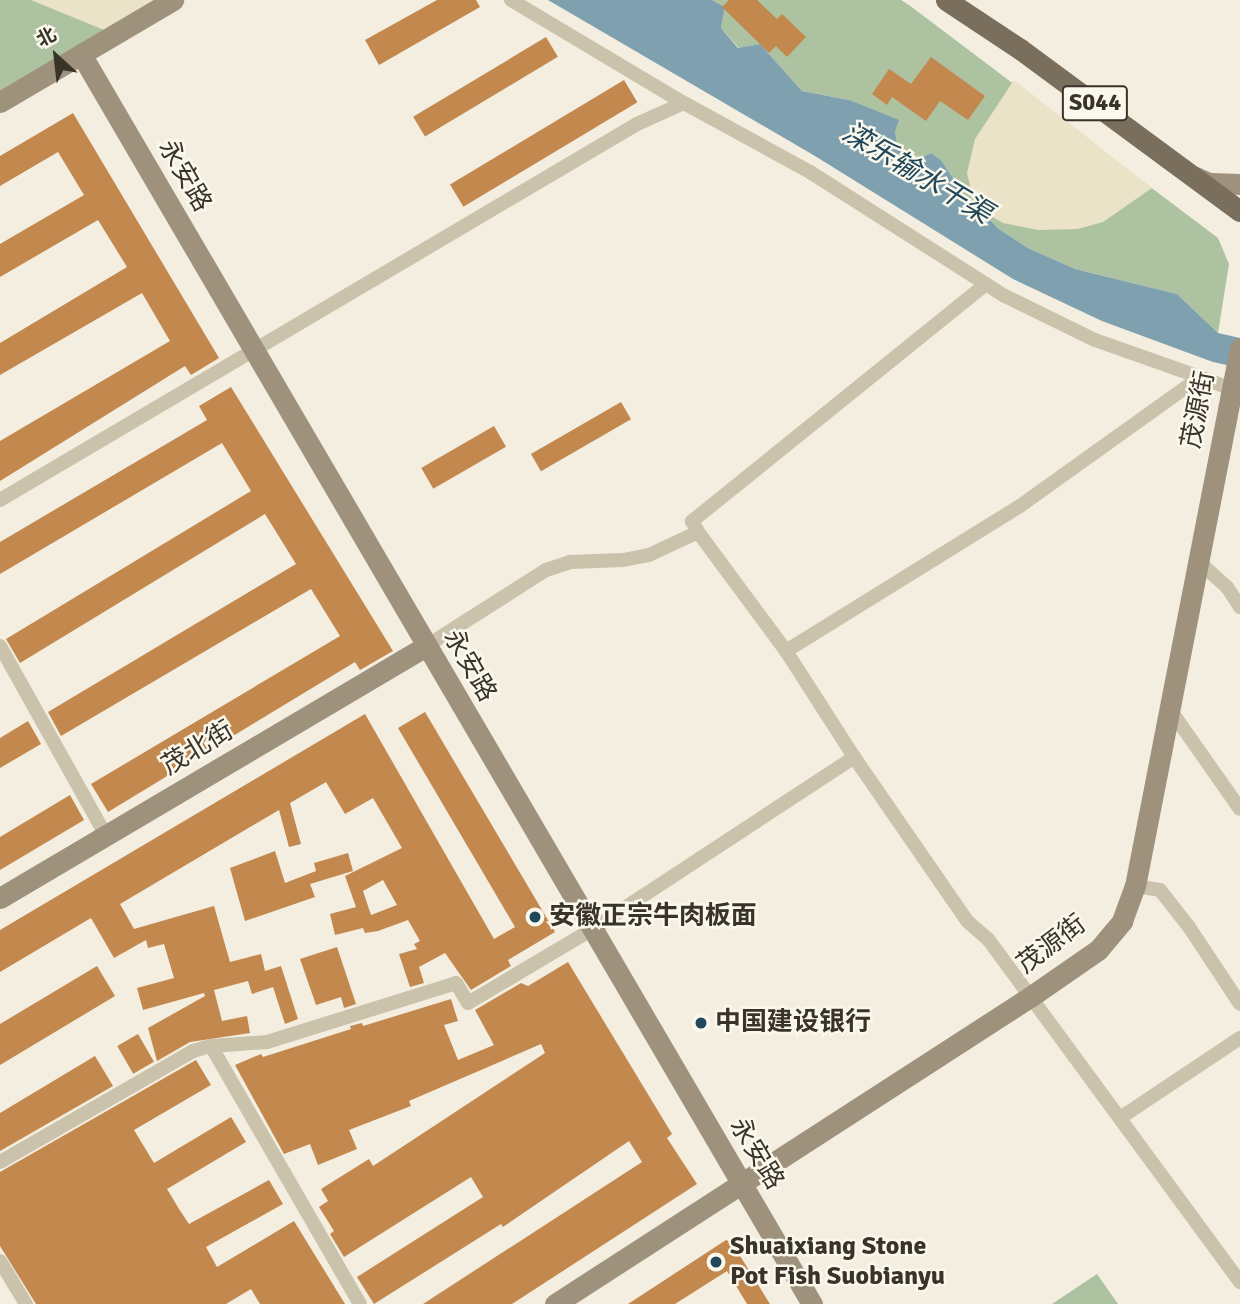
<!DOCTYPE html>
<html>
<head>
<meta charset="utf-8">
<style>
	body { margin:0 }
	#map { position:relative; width:1240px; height:1304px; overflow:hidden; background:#f3eee0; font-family:Signika,"Noto Sans SC",sans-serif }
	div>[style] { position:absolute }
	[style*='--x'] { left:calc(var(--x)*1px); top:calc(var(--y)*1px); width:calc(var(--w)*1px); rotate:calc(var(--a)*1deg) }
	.green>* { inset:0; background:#adc2a0 }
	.plaza>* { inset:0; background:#eae3c7 }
	.water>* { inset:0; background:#7fa1af }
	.building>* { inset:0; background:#c3884e; transform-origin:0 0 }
	.street>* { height:14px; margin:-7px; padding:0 7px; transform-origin:7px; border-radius:7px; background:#cbc2ac }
	.secondary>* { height:21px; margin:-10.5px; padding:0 10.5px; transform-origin:10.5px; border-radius:10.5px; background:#9e927d }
	.primary>* { height:21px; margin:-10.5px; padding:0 10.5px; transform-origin:10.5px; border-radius:10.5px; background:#7a6e5c }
	.dots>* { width:19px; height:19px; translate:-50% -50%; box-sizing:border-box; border:4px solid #faf7ec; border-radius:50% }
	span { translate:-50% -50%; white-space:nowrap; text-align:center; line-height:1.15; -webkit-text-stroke:5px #faf7ec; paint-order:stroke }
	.shield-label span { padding:2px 5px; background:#faf7ec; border:2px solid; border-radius:5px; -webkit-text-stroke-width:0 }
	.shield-label { font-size:24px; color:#39332a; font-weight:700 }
	.street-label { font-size:26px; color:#39332a }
	.poi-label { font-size:26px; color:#39332a; font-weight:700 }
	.left { translate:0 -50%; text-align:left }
	.water-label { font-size:28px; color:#21475a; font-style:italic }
	.north { position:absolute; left:21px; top:21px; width:70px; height:70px; -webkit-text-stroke:5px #faf7ec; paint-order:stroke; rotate:333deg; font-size:19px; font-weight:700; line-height:28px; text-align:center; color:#39332a }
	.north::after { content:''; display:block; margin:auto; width:24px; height:32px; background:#39332a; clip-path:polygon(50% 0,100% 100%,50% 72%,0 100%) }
</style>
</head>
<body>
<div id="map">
	<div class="green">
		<div style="clip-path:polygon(0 0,154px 0,0 96px)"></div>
		<div style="clip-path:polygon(712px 0,901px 0,909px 5px,1218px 238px,1229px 264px,1218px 333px,1177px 294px,1075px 269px,1028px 248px,999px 229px,964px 195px,941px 160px,931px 153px,921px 158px,906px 155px,897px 143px,895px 131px,849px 100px,802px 91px,760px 44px,739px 48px,721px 28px,725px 7px)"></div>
		<div style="clip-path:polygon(1097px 1274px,1118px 1304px,1052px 1304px)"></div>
	</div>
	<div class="plaza">
		<div style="clip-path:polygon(31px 0,154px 0,104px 30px)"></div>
		<div style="clip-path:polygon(1014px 80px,1152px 188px,1103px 222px,1078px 229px,1038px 230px,1003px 223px,981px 210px,972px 194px,967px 173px,975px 139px)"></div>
	</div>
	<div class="water">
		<div style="clip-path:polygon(548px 0,712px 0,725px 7px,721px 28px,738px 48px,760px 44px,802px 91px,849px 100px,899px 120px,895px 131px,897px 143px,906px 155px,921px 158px,931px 153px,941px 160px,964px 195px,999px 229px,1028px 248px,1075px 269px,1177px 294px,1218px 333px,1240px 338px,1240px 368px,1213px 362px,1102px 321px,1013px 279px,815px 156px)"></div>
	</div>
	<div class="building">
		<div style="clip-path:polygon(437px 0,476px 0,480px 7px,379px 65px,365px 40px)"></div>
		<div style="clip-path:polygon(729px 0,757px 0,777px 19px,782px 14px,806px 37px,787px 57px,776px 46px,769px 53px,722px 7px)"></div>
		<div style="left:546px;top:37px;width:23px;height:155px;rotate:59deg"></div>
		<div style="clip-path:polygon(931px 57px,985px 96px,968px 120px,940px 101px,926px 121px,892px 97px,887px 105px,872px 94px,889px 69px,911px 84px)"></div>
		<div style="left:624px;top:80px;width:26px;height:203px;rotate:59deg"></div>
		<div style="clip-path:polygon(73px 113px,219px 358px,191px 375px,185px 366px,0 481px,0 441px,170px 341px,142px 293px,0 375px,0 343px,127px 267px,98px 220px,0 277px,0 244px,84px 195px,58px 152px,0 186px,0 156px)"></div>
		<div style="clip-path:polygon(231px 387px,393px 651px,360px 670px,355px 662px,108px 812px,91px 784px,340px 636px,311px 589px,61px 736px,48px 712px,296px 564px,265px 514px,20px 663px,6px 639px,251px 491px,222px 443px,0 574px,0 542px,207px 420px,199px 406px)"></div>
		<div style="left:621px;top:402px;width:20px;height:104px;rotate:60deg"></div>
		<div style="left:494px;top:426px;width:24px;height:84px;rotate:60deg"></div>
		<div style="clip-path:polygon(evenodd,425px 712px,555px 932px,508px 960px,511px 966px,471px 990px,445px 953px,419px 967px,424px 983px,410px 987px,399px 954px,417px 949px,414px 944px,420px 941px,408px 920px,378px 931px,365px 933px,363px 928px,335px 935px,330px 914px,356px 907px,345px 876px,402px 848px,373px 798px,345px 814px,326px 782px,290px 803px,301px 844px,289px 847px,279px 810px,120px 904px,134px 929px,214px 906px,230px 962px,261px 954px,265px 971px,281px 966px,298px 1019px,285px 1024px,273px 987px,252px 994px,248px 981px,214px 990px,222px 1021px,247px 1016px,250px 1033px,190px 1042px,157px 1061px,148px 1028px,205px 996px,204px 993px,143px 1010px,137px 988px,174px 978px,164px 944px,148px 948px,146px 940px,114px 958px,91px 918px,0 972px,0 930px,365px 714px,494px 939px,515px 927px,398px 728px,425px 712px,383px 880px,397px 905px,371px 915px,363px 891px,383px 880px)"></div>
		<div style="clip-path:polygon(28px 721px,41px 744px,0 768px,0 738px)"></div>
		<div style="clip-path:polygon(70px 795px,84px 820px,0 870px,0 837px)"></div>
		<div style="clip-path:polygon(275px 851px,285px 883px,316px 871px,314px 863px,348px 853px,353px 871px,310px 884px,315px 897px,245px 921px,230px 868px)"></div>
		<div style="clip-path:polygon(337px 947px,356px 1004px,344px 1008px,341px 997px,316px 1005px,300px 959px)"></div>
		<div style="clip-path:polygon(568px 962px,672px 1134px,667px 1138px,697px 1184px,512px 1304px,423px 1304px,642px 1162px,629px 1141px,503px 1227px,501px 1224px,374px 1304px,357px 1277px,483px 1197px,471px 1177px,344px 1257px,330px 1234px,334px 1231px,319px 1207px,328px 1201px,321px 1189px,369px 1159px,373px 1166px,434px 1126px,545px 1053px,541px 1044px,409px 1101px,411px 1106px,349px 1130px,357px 1149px,318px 1165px,310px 1144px,284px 1154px,235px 1065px,261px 1054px,263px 1057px,351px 1029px,350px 1026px,362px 1023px,363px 1026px,451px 999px,458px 1021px,444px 1025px,458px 1060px,494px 1045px,475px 1010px,521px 983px,528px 986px)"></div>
		<div style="clip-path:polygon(97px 966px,115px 996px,0 1065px,0 1024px)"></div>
		<div style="left:138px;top:1034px;width:32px;height:24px;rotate:60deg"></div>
		<div style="clip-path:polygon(95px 1056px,113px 1086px,0 1151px,0 1113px)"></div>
		<div style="clip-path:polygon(196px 1060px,211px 1085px,134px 1130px,154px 1163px,231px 1117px,246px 1142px,167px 1189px,179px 1209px,189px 1224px,269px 1180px,283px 1204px,206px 1247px,217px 1267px,294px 1221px,345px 1304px,260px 1304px,251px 1289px,226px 1304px,36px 1304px,0 1246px,0 1172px)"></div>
		<div style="clip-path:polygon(726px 1240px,732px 1243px,770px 1304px,747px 1304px,727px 1271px,675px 1304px,628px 1304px)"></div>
	</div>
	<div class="street">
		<div style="--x:511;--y:0;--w:201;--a:30.8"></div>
		<div style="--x:684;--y:103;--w:144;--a:28.7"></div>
		<div style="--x:810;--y:172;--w:231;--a:32.5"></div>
		<div style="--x:1005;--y:296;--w:100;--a:26.1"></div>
		<div style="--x:1095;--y:340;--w:111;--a:19.4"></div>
		<div style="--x:1200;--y:377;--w:33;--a:21"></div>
		<div style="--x:1231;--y:389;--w:7;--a:45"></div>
		<div style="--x:986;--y:284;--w:378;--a:141.1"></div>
		<div style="--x:692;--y:521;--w:13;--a:61"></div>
		<div style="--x:698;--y:532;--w:148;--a:53.5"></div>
		<div style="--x:786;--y:651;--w:126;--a:57.3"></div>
		<div style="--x:854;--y:757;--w:199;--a:55.4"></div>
		<div style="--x:967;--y:921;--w:28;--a:41"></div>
		<div style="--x:988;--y:939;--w:426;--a:53.7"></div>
		<div style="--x:0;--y:500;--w:740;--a:-30.55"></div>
		<div style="--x:637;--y:124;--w:51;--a:-24.1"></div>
		<div style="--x:1198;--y:561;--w:39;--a:42"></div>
		<div style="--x:1227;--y:587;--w:24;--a:57"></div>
		<div style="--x:0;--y:646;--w:218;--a:60.8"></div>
		<div style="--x:425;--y:647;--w:143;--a:-32.5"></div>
		<div style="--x:546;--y:570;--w:25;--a:-18"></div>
		<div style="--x:570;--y:562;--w:53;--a:-2.2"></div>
		<div style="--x:623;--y:560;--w:26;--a:-11"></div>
		<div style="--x:649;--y:555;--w:54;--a:-25.1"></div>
		<div style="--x:786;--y:651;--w:275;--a:-31.8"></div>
		<div style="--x:1020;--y:506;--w:221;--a:-35.6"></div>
		<div style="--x:1169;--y:708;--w:123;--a:54.9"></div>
		<div style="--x:1135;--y:886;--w:25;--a:9"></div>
		<div style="--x:1160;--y:890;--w:47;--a:51.9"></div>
		<div style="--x:1189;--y:927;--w:92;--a:56.5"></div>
		<div style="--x:211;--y:1046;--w:298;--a:60"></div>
		<div style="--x:1120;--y:1118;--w:144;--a:-33.7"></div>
		<div style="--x:0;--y:1162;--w:223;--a:-29.9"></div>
		<div style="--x:193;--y:1051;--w:19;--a:-16"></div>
		<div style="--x:211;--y:1046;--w:56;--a:-4.1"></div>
		<div style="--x:267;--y:1042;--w:198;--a:-17.3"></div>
		<div style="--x:456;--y:983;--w:23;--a:59"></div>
		<div style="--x:468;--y:1003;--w:143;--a:-30.7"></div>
		<div style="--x:591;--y:930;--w:315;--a:-33.3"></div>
		<div style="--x:0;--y:1261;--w:50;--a:58.8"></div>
	</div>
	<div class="secondary">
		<div style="--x:81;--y:54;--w:1448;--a:59.68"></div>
		<div style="--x:0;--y:102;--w:201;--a:-30.5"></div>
		<div style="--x:1195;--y:177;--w:15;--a:23"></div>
		<div style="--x:1209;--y:183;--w:31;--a:2"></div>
		<div style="--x:0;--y:898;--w:494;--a:-30.6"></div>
		<div style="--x:555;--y:1304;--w:566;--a:-32.88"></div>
		<div style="--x:1030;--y:997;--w:83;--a:-34.7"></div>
		<div style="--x:1098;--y:950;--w:38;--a:-50"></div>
		<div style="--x:1122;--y:921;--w:37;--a:-70"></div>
		<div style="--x:1135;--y:886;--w:548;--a:-78.96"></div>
	</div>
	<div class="primary">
		<div style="--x:946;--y:0;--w:89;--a:33.5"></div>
		<div style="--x:1020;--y:49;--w:273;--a:36.4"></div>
	</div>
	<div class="dots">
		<div style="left:535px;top:917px;background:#21475a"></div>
		<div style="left:701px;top:1023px;background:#21475a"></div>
		<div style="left:716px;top:1262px;background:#21475a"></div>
	</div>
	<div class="shield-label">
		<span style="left:1095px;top:103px">S044</span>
	</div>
	<div class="street-label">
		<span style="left:184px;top:176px;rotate:60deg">永安路</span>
		<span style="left:1199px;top:410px;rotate:-79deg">茂源街</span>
		<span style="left:469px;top:666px;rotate:60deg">永安路</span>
		<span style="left:198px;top:749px;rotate:-31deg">茂北街</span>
		<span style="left:1052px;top:945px;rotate:-37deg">茂源街</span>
		<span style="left:756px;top:1154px;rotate:59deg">永安路</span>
	</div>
	<div class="poi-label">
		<span class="left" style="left:549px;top:917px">安徽正宗牛肉板面</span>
		<span class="left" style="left:715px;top:1023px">中国建设银行</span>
		<span class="left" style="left:730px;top:1262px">Shuaixiang Stone<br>Pot Fish Suobianyu</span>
	</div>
	<div class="water-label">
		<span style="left:917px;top:173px;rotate:31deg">滦乐输水干渠</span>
	</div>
	<div class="north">北</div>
</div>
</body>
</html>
